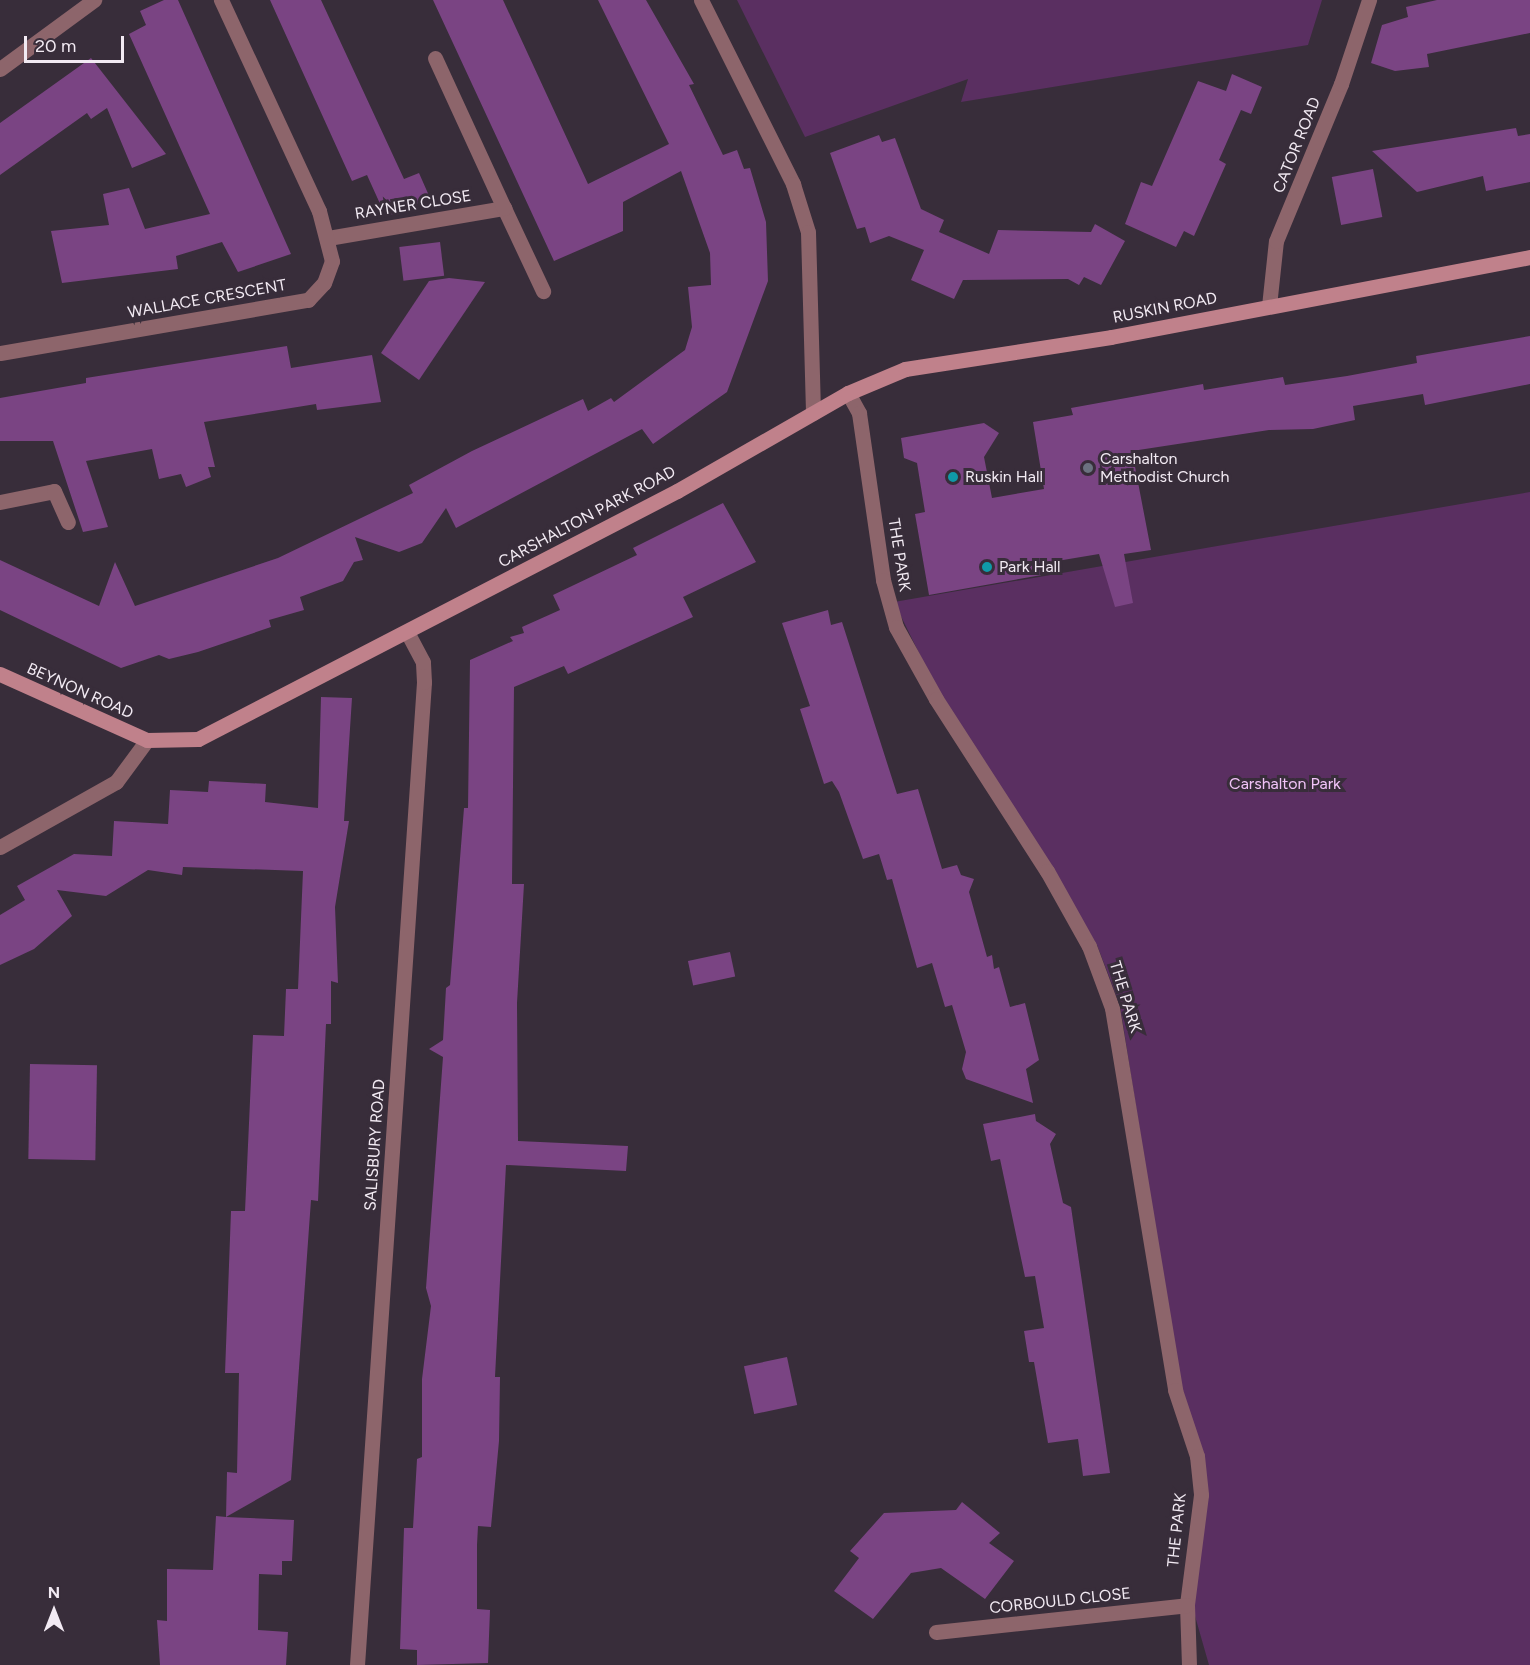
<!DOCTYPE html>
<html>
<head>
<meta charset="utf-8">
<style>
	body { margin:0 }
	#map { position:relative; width:1530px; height:1665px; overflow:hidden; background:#382d3a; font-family:Figtree,sans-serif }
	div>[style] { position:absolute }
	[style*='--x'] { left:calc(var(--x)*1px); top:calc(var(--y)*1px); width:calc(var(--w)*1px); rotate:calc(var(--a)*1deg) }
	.green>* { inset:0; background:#5a2f61 }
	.building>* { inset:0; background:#7a4483; transform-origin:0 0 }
	.lane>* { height:15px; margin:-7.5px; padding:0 7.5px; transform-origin:7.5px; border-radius:7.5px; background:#8d656b }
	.street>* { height:15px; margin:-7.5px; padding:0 7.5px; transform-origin:7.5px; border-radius:7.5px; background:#8d656b }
	.secondary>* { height:15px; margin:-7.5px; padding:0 7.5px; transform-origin:7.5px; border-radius:7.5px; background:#c0818b }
	.dots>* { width:16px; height:16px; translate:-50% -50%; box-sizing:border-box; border:3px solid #382d3a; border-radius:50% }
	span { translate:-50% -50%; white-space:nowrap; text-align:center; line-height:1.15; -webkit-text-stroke:6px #382d3a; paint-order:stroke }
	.street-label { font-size:16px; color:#f2eaf3 }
	.poi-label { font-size:16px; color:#f2eaf3 }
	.left { translate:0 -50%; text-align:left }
	.park-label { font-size:16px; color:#f1c3f8 }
	.north { position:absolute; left:24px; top:1581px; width:60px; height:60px; -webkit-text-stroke:4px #382d3a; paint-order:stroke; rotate:0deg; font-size:16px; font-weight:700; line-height:24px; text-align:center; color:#f2eaf3 }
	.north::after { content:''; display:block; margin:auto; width:21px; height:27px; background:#f2eaf3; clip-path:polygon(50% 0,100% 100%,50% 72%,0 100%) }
	.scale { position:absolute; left:24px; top:36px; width:100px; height:27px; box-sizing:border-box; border:3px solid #f2eaf3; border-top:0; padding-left:8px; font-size:18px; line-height:21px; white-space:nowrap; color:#f2eaf3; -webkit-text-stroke:4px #382d3a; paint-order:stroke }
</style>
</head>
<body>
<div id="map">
	<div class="green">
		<div style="clip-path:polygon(737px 0,1322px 0,1308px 45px,961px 102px,968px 79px,805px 137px)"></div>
		<div style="clip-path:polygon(1530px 492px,1530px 1665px,1209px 1665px,1193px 1609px,1207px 1501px,1180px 1388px,1120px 1005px,1097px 945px,941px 698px,894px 602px)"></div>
	</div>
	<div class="building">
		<div style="clip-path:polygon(164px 0,178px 0,291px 254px,238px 272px,222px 242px,176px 256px,178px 269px,62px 283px,51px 231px,109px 225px,103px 194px,129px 188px,145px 229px,210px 214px,129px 34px,146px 25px,140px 11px)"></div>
		<div style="clip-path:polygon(270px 0,321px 0,404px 179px,419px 173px,430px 198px,386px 217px,367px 175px,352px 181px)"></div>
		<div style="clip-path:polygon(433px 0,503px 0,588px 184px,669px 144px,598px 0,646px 0,694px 84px,689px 85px,723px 155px,737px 150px,744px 169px,750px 168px,766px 222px,768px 281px,727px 392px,653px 444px,642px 429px,456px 528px,446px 508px,422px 543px,399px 552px,355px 537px,363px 560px,354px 562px,343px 581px,300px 597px,304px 610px,269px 620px,271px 627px,198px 652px,169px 659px,159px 655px,121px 668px,0 610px,0 560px,99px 606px,115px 562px,135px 606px,278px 558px,413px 493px,409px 485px,472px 451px,583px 399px,588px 411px,611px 398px,614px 402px,685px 350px,692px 327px,688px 287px,711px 285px,710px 253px,681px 171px,623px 202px,623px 231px,554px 261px)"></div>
		<div style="clip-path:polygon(1437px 0,1530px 0,1530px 33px,1427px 54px,1429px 67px,1395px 71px,1371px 63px,1382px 25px,1408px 17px,1406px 7px)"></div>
		<div style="clip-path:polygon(91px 58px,166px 154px,132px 168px,107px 108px,91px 119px,87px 113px,0 175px,0 123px)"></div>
		<div style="clip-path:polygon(1232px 74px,1262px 87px,1251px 114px,1241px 110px,1219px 160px,1226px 164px,1194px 236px,1184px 231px,1176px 247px,1125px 224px,1141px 182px,1152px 186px,1198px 81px,1226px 91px)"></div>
		<div style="clip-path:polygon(1516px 128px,1518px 136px,1530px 134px,1530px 182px,1486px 191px,1483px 176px,1417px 192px,1372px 151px)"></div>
		<div style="clip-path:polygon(879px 135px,882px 142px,895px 138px,921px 209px,944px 220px,939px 232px,989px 254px,998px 230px,1091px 232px,1095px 224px,1125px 241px,1101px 285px,1084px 277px,1079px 285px,1068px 279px,963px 280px,954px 299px,911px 280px,924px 250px,889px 236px,870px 243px,865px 227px,857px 229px,830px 153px)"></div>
		<div style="left:1373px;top:169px;width:49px;height:42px;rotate:79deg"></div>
		<div style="left:440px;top:242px;width:34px;height:41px;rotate:83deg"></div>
		<div style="clip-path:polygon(449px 278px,485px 282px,419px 380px,381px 353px,429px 281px)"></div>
		<div style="clip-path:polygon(1530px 336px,1530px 384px,1425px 405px,1423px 394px,1353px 406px,1355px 420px,1313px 429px,1269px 430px,1132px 451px,1151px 550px,1124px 554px,1133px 603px,1115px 607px,1099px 554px,1051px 562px,1053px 573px,929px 595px,915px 514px,925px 512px,917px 463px,904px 458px,901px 438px,984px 423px,999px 433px,984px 457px,992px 498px,1044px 489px,1033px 422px,1073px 415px,1071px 408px,1203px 384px,1204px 390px,1283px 377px,1285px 385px,1347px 376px,1417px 363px,1416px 356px)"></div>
		<div style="clip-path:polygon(287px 346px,291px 368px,372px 355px,381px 402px,317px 410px,316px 404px,204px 422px,215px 467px,208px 467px,211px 477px,186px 487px,181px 474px,159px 479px,152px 449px,86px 461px,108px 527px,83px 532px,53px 441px,0 441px,0 398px,86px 383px,86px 378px)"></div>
		<div style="clip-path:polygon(723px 503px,756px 562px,683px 597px,693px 617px,568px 674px,564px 666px,514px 687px,512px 884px,524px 884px,517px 1003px,518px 1141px,628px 1146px,626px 1171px,506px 1165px,495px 1377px,500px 1377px,499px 1441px,491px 1527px,478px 1526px,477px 1545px,477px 1609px,490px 1610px,488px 1663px,417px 1665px,417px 1650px,400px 1649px,404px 1528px,413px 1528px,417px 1459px,422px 1457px,422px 1379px,431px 1306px,426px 1288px,443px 1057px,429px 1049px,443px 1040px,446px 988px,450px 985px,464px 808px,468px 808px,470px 660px,513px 641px,510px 637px,524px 633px,522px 627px,560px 610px,553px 595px,637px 555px,633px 548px)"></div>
		<div style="clip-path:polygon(828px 610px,831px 625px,842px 622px,897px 794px,918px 789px,942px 869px,957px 865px,961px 875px,974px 879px,969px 892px,987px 957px,992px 955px,994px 969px,999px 967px,1010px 1007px,1025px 1003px,1039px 1060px,1026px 1069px,1033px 1103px,966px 1079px,962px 1069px,966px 1052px,952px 1005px,945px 1007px,932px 963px,917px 968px,892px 879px,887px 880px,879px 854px,863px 859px,839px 792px,832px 781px,824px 784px,800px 709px,810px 706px,782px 623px)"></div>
		<div style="clip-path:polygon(321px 697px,352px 698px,344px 821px,349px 821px,335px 907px,338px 983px,331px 981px,331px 1024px,326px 1024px,318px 1201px,311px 1200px,291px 1480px,226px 1517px,294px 1520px,292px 1561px,282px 1561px,282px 1575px,259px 1574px,258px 1630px,288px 1632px,286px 1665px,160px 1665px,157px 1620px,167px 1621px,167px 1569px,213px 1570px,216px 1516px,226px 1517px,227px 1472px,237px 1473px,239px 1373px,225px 1373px,231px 1211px,245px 1211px,253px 1035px,284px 1036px,286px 989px,298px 989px,303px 871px,183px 867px,182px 875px,148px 870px,106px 896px,57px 890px,72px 916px,34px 949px,0 965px,0 915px,25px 900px,17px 886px,74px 854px,112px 856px,114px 821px,168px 824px,170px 790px,208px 792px,209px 781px,266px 784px,265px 802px,318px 808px)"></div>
		<div style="left:730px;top:952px;width:25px;height:43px;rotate:78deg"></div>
		<div style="left:30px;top:1064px;width:67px;height:95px;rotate:1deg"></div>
		<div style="clip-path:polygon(1035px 1114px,1036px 1121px,1056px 1134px,1050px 1144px,1063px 1203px,1071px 1207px,1110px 1473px,1083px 1476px,1078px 1439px,1048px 1443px,1034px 1362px,1029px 1362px,1024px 1331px,1044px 1328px,1035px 1276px,1025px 1277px,1000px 1159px,991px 1161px,983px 1124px)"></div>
		<div style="left:787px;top:1357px;width:49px;height:44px;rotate:78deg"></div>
		<div style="clip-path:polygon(962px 1502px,1000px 1533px,989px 1543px,1014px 1561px,985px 1599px,941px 1568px,911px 1573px,873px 1619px,834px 1591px,859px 1558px,850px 1551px,884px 1513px,956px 1510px)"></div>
	</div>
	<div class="lane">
		<div style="--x:0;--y:502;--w:55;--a:-11.5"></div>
		<div style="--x:54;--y:491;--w:34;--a:66"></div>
	</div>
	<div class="street">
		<div style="--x:701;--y:0;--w:206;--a:63.4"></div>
		<div style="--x:793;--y:184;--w:50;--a:72.6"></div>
		<div style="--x:808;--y:232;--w:181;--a:88.4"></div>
		<div style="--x:0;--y:69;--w:117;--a:-36.3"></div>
		<div style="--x:504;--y:208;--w:92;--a:64.8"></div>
		<div style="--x:328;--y:238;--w:179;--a:-9.7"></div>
		<div style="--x:504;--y:208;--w:165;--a:-114.7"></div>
		<div style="--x:1269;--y:306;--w:65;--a:-83.9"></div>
		<div style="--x:1276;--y:241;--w:170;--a:-67.5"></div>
		<div style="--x:1341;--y:84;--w:89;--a:-71.6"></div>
		<div style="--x:0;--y:353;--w:313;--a:-9.8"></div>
		<div style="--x:308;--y:300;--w:23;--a:-47"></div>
		<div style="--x:324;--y:283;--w:23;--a:-70"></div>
		<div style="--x:332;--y:261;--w:52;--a:-104.6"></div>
		<div style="--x:319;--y:211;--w:233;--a:-114.9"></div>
		<div style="--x:848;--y:393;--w:23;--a:61"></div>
		<div style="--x:859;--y:413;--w:169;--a:81.8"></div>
		<div style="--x:883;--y:580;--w:49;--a:74.5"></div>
		<div style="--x:896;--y:627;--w:82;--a:60.9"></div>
		<div style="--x:936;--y:699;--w:205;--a:57.2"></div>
		<div style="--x:1047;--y:871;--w:86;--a:60.8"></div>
		<div style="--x:1089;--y:946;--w:66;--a:69.6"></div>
		<div style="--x:1112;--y:1008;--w:387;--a:80.6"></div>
		<div style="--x:1175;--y:1390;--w:70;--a:71.6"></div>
		<div style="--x:1197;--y:1456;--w:39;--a:84"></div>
		<div style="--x:1201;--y:1495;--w:111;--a:97.3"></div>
		<div style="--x:1187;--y:1605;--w:60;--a:88.1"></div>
		<div style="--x:0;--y:847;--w:133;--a:-29.3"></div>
		<div style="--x:116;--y:782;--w:52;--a:-53.6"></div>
		<div style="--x:936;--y:1632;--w:252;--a:-6.1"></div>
		<div style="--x:357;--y:1665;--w:985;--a:-86.1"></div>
		<div style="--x:424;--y:682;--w:20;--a:-93"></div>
		<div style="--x:423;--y:662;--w:34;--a:-118"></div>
	</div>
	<div class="secondary">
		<div style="--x:0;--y:674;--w:161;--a:24.2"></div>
		<div style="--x:147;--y:740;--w:51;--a:-1.1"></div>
		<div style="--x:198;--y:739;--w:539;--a:-27.37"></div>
		<div style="--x:677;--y:491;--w:197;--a:-29.8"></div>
		<div style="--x:848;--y:393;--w:62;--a:-22.8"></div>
		<div style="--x:905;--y:369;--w:208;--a:-8.8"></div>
		<div style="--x:1111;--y:337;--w:427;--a:-10.8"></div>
	</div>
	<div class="dots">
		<div style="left:1088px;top:468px;background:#6b7280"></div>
		<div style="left:953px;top:477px;background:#0f9aa8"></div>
		<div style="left:987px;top:567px;background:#0f9aa8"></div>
	</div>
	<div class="street-label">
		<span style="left:1297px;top:145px;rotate:-68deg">CATOR ROAD</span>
		<span style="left:413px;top:205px;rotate:-9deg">RAYNER CLOSE</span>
		<span style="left:207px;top:299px;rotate:-10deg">WALLACE CRESCENT</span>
		<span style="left:1165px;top:308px;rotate:-11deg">RUSKIN ROAD</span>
		<span style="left:587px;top:517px;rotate:-28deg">CARSHALTON PARK ROAD</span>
		<span style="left:899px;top:555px;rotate:81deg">THE PARK</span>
		<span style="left:80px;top:691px;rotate:24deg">BEYNON ROAD</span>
		<span style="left:1125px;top:997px;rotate:73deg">THE PARK</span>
		<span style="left:375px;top:1145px;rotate:-86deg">SALISBURY ROAD</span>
		<span style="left:1177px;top:1530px;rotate:-84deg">THE PARK</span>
		<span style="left:1060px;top:1601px;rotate:-6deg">CORBOULD CLOSE</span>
	</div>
	<div class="poi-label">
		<span class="left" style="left:1100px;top:468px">Carshalton<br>Methodist Church</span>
		<span class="left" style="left:965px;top:477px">Ruskin Hall</span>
		<span class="left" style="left:999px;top:567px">Park Hall</span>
	</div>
	<div class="park-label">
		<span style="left:1285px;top:784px">Carshalton Park</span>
	</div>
	<div class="north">N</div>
	<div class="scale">20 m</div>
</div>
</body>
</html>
